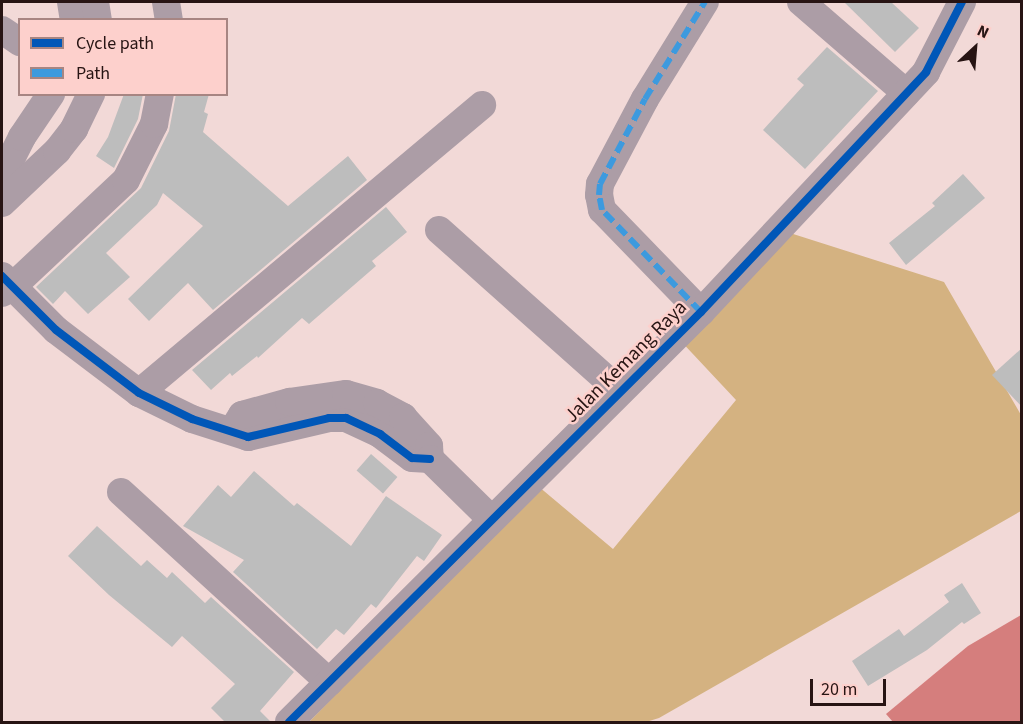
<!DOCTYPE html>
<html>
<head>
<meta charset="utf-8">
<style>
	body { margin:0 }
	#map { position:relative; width:1023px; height:724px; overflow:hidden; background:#f2d9d7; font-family:"Source Sans 3",sans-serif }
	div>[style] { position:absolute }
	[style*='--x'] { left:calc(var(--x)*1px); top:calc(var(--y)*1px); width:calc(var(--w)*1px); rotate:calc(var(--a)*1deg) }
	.forest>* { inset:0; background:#d4b281 }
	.water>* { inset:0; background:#d57e7d }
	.building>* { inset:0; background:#bdbdbd; transform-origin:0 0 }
	.minor>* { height:28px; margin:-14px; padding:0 14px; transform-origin:14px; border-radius:14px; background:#ac9da6 }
	.quiet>* { height:6px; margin-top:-3px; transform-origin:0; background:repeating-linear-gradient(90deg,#3d9ade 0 12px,transparent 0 18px) }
	.cycleway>* { height:8px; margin:-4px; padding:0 4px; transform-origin:4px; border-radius:4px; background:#0057b8 }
	span { translate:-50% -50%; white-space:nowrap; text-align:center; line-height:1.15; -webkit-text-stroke:5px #fdd0cc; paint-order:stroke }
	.street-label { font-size:20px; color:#271413 }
	.frame { position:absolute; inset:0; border:3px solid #271413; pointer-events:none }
	.legend { position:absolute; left:18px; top:18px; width:210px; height:78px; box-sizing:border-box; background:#fdd0cc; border:2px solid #a78582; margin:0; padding:8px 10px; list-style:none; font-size:18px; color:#271413 }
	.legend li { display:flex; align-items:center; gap:12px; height:30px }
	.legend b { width:30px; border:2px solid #a78582 }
	.north { position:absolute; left:945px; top:18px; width:60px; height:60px; -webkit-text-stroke:4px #fdd0cc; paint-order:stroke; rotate:26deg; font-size:16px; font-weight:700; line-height:24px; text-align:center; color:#271413 }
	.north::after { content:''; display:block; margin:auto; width:21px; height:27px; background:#271413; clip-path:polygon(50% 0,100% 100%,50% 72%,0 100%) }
	.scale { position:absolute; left:810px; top:679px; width:76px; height:27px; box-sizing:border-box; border:3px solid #271413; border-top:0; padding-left:8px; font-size:18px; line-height:21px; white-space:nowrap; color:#271413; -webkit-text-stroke:4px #fdd0cc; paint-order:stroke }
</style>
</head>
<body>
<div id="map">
	<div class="forest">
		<div style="clip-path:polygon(790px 233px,944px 282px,1021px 415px,1021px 511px,659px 718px,646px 722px,309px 722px,538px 486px,613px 549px,736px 400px,677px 337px)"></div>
	</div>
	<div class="water">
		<div style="clip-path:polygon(1021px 615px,1021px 722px,893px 722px,886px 714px,968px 646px)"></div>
	</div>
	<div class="building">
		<div style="clip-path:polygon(844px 2px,891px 2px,919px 28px,895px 52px)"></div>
		<div style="clip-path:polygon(827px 47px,878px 91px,805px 169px,763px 130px,804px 85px,797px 79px)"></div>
		<div style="clip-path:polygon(124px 94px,143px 94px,138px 119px,114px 168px,96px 156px,108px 137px)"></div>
		<div style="clip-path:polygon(176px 94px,209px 94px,204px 112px,208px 114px,203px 132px,288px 206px,348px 156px,367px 180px,213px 310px,188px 283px,149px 321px,128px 299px,203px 226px,163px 193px,157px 205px,106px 253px,130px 277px,88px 314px,65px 291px,53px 304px,36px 287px,141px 188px,169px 131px)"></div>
		<div style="clip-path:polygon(963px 174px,985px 198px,906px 265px,889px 243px,935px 206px,932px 203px)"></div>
		<div style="clip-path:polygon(386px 207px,407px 232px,372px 261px,376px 266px,309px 324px,302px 318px,258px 358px,257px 356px,232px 376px,230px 373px,211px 390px,192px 370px)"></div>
		<div style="clip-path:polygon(1022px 348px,1022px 407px,992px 375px)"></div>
		<div style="left:371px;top:454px;width:35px;height:22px;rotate:41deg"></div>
		<div style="clip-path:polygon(254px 471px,294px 506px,297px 503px,351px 546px,386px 496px,442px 535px,424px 561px,417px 556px,376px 608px,371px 604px,344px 635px,336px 629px,317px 649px,233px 572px,244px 560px,183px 526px,218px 485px,231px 497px)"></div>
		<div style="clip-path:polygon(97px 526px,141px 566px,147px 560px,167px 578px,172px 572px,205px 603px,211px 597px,294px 672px,260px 711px,272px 723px,226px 723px,211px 708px,235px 684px,182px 636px,172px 647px,109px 595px,68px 556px)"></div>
		<div style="clip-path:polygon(962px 583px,981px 613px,964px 624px,962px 622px,927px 650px,868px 686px,852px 661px,899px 629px,904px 636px,949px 602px,944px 595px)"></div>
	</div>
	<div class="minor">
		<div style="--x:71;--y:2;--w:18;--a:81"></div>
		<div style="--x:95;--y:2;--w:18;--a:81"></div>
		<div style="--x:166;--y:2;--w:18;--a:81"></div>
		<div style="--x:801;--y:2;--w:139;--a:40.9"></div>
		<div style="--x:2;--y:30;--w:22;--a:34"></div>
		<div style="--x:2;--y:177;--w:45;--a:-63.4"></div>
		<div style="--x:22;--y:137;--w:52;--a:-56"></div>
		<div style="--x:2;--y:203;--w:76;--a:-43.4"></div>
		<div style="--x:57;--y:151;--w:28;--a:-52"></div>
		<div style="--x:74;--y:129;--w:39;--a:-64"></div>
		<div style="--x:439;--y:230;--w:242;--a:41.7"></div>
		<div style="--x:2;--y:276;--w:76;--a:45"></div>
		<div style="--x:56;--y:330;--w:104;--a:37.2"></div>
		<div style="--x:139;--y:393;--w:59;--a:26.1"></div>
		<div style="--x:192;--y:419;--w:59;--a:17.8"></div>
		<div style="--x:248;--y:437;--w:83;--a:-13.2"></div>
		<div style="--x:329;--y:418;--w:17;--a:0"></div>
		<div style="--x:346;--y:418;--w:38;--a:25"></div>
		<div style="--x:380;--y:434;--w:40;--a:37"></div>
		<div style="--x:412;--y:458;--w:18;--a:3"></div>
		<div style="--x:2;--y:293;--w:12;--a:-31"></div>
		<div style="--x:12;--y:287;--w:156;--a:-43.2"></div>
		<div style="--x:126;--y:180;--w:63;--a:-63.4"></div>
		<div style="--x:154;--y:124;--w:31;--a:-79"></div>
		<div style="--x:701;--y:312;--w:142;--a:-134.1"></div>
		<div style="--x:602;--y:210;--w:15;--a:-101"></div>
		<div style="--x:599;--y:195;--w:11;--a:-85"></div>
		<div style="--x:600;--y:184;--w:96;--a:-62.1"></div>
		<div style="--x:645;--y:99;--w:114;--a:-58.3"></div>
		<div style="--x:139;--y:393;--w:448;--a:-40"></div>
		<div style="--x:232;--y:431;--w:19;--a:-58"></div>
		<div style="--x:242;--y:415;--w:49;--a:-15.5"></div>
		<div style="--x:289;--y:402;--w:58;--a:-8"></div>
		<div style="--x:346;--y:394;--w:32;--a:16"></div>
		<div style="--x:377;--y:403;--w:30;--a:28"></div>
		<div style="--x:403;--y:417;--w:39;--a:48"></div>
		<div style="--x:429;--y:446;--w:13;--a:86"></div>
		<div style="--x:430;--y:459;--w:86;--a:44.5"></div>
		<div style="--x:121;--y:492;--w:282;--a:42.4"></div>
		<div style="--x:289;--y:722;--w:581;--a:-44.86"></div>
		<div style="--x:701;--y:312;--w:329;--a:-46.8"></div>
		<div style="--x:926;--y:72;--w:79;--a:-62.8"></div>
	</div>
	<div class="quiet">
		<div style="--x:701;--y:312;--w:142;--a:-134.1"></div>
		<div style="--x:602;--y:210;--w:15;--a:-101"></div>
		<div style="--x:599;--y:195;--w:11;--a:-85"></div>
		<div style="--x:600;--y:184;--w:96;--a:-62.1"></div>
		<div style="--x:645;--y:99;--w:114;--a:-58.3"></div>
	</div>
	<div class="cycleway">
		<div style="--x:2;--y:276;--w:76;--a:45"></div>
		<div style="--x:56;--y:330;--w:104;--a:37.2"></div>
		<div style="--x:139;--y:393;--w:59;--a:26.1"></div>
		<div style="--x:192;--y:419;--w:59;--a:17.8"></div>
		<div style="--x:248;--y:437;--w:83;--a:-13.2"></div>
		<div style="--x:329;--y:418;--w:17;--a:0"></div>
		<div style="--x:346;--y:418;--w:38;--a:25"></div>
		<div style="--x:380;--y:434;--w:40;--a:37"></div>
		<div style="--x:412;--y:458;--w:18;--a:3"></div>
		<div style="--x:289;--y:722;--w:581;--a:-44.86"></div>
		<div style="--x:701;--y:312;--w:329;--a:-46.8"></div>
		<div style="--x:926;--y:72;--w:79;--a:-62.8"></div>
	</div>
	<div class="street-label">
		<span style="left:626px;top:362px;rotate:-45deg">Jalan Kemang Raya</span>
	</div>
	<div class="frame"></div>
	<ul class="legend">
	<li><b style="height:8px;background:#0057b8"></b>Cycle path</li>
	<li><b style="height:8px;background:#3d9ade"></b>Path</li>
	</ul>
	<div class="north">N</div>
	<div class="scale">20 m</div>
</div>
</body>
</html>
